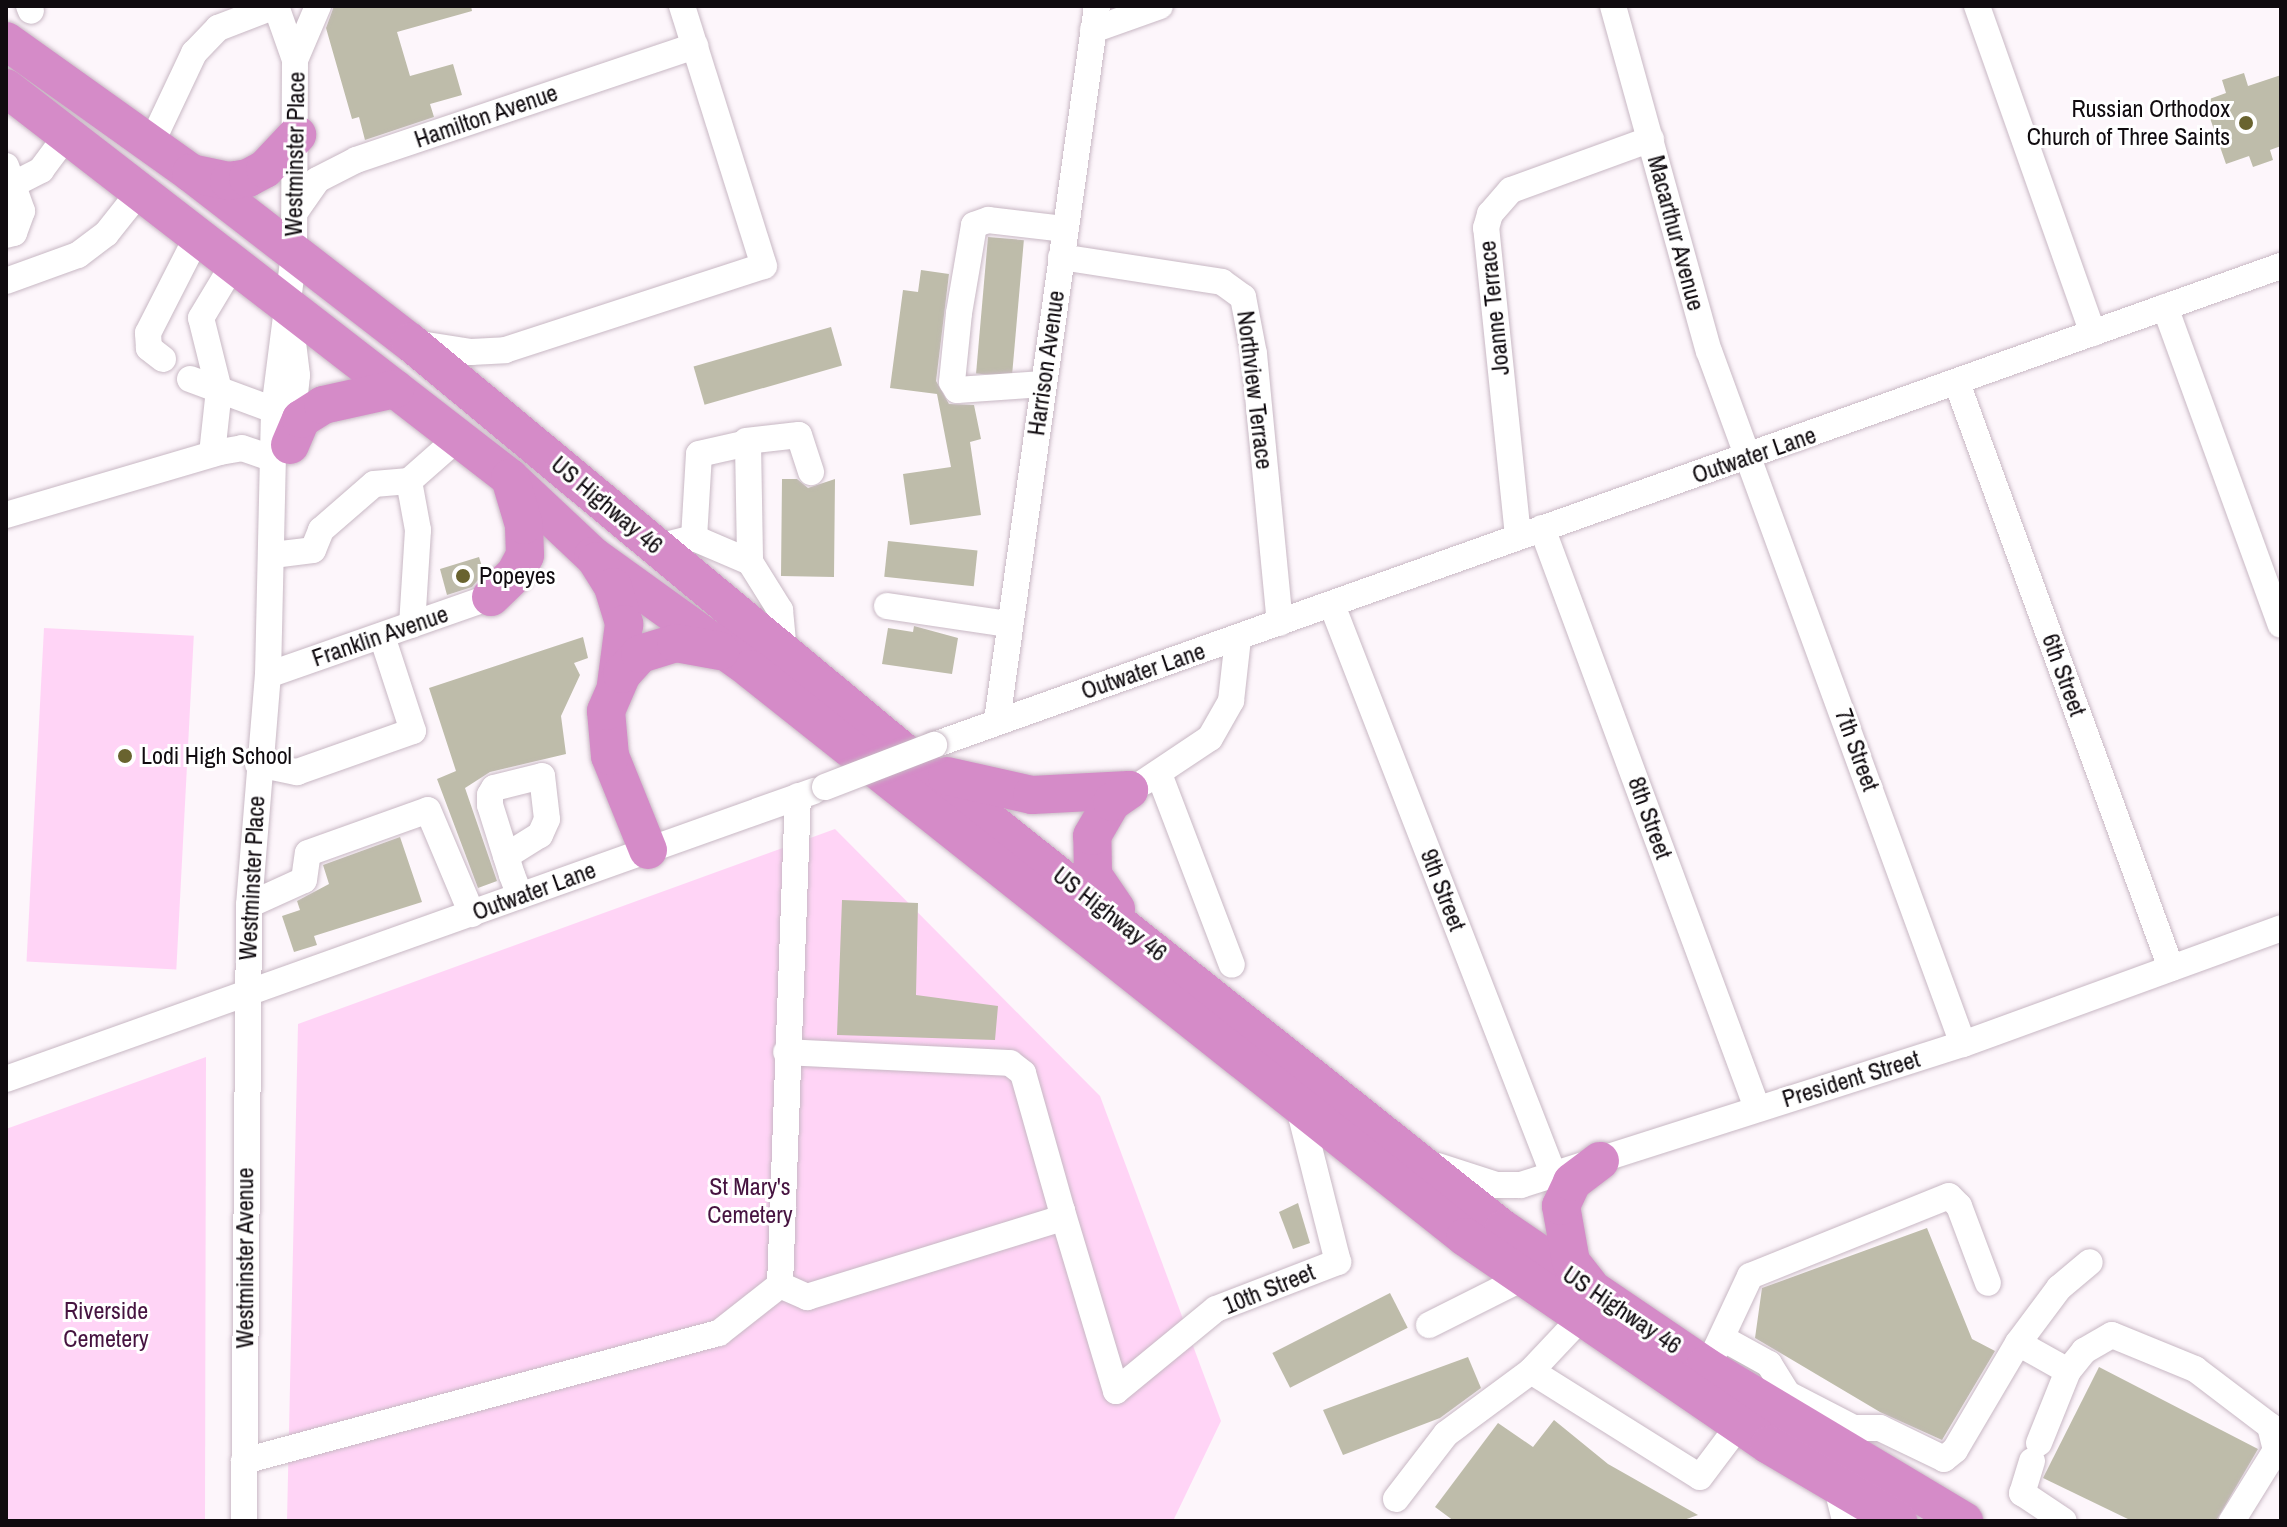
<!DOCTYPE html>
<html>
<head>
<meta charset="utf-8">
<style>
	body { margin:0 }
	#map { position:relative; width:2287px; height:1527px; overflow:hidden; background:#fdf6fb; font-family:"Archivo Narrow",sans-serif }
	div>[style] { position:absolute }
	[style*='--x'] { left:calc(var(--x)*1px); top:calc(var(--y)*1px); width:calc(var(--w)*1px); rotate:calc(var(--a)*1deg) }
	.green>* { inset:0; background:#ffd4f6; transform-origin:0 0 }
	.building>* { inset:0; background:#bebcaa; transform-origin:0 0 }
	.roads { filter:drop-shadow(0 0 2px #c8b8c4) drop-shadow(0 0 2px #c8b8c4) }
	.minor>* { height:26px; margin:-13px; padding:0 13px; transform-origin:13px; border-radius:13px; background:#fff }
	.highway>* { height:38px; margin:-19px; padding:0 19px; transform-origin:19px; border-radius:19px; background:#d58bc8 }
	.bridges { filter:drop-shadow(0 0 2px #c8b8c4) drop-shadow(0 0 2px #c8b8c4) }
	.minor-bridge>* { height:26px; margin:-13px; padding:0 13px; transform-origin:13px; border-radius:13px; background:#fff }
	.dots>* { width:22px; height:22px; translate:-50% -50%; box-sizing:border-box; border:4px solid #fff; border-radius:50% }
	span { translate:-50% -50%; white-space:nowrap; text-align:center; line-height:1.15; -webkit-text-stroke:6px #fff; paint-order:stroke }
	.poi-label { font-size:24px; color:#100b0f }
	.right { translate:-100% -50%; text-align:right }
	.left { translate:0 -50%; text-align:left }
	.street-label { font-size:24px; color:#100b0f }
	.park-label { font-size:24px; color:#461340 }
	.frame { position:absolute; inset:0; border:8px solid #100b0f; pointer-events:none }
</style>
</head>
<body>
<div id="map">
	<div class="green">
		<div style="left:44px;top:628px;width:150px;height:334px;rotate:3deg"></div>
		<div style="clip-path:polygon(835px 829px,1100px 1096px,1221px 1421px,1173px 1521px,287px 1521px,298px 1024px)"></div>
		<div style="clip-path:polygon(206px 1057px,205px 1521px,6px 1521px,6px 1129px)"></div>
	</div>
	<div class="building">
		<div style="clip-path:polygon(334px 6px,471px 6px,472px 11px,397px 32px,410px 76px,453px 64px,462px 95px,430px 104px,434px 117px,365px 140px,359px 117px,352px 119px,326px 28px)"></div>
		<div style="clip-path:polygon(2244px 73px,2248px 86px,2281px 75px,2281px 146px,2270px 150px,2273px 160px,2253px 167px,2249px 156px,2226px 164px,2204px 101px,2226px 93px,2222px 80px)"></div>
		<div style="left:988px;top:237px;width:36px;height:137px;rotate:5deg"></div>
		<div style="clip-path:polygon(921px 270px,949px 274px,936px 381px,949px 404px,974px 405px,981px 439px,970px 442px,981px 515px,910px 525px,903px 474px,951px 467px,937px 394px,890px 388px,903px 290px,918px 292px)"></div>
		<div style="left:831px;top:327px;width:40px;height:143px;rotate:74deg"></div>
		<div style="clip-path:polygon(782px 479px,797px 479px,808px 488px,835px 479px,834px 577px,781px 576px)"></div>
		<div style="left:888px;top:541px;width:90px;height:36px;rotate:6deg"></div>
		<div style="clip-path:polygon(479px 557px,484px 573px,472px 587px,447px 595px,440px 569px)"></div>
		<div style="clip-path:polygon(914px 626px,958px 638px,952px 674px,882px 664px,888px 628px,913px 632px)"></div>
		<div style="clip-path:polygon(583px 637px,588px 658px,574px 663px,580px 675px,561px 716px,566px 754px,490px 772px,465px 788px,497px 881px,478px 888px,437px 779px,456px 771px,429px 688px)"></div>
		<div style="clip-path:polygon(400px 837px,422px 902px,314px 936px,317px 945px,294px 952px,282px 916px,300px 910px,297px 901px,329px 884px,323px 865px)"></div>
		<div style="clip-path:polygon(842px 900px,918px 903px,916px 995px,998px 1006px,995px 1040px,837px 1035px)"></div>
		<div style="clip-path:polygon(1298px 1203px,1310px 1243px,1293px 1249px,1279px 1212px)"></div>
		<div style="clip-path:polygon(1927px 1228px,1972px 1339px,1995px 1351px,1942px 1440px,1880px 1412px,1755px 1338px,1762px 1288px)"></div>
		<div style="left:1390px;top:1293px;width:39px;height:132px;rotate:63deg"></div>
		<div style="clip-path:polygon(1468px 1357px,1481px 1388px,1440px 1418px,1343px 1455px,1323px 1410px)"></div>
		<div style="clip-path:polygon(2099px 1367px,2258px 1449px,2216px 1521px,2132px 1521px,2043px 1478px)"></div>
		<div style="clip-path:polygon(1554px 1420px,1608px 1464px,1698px 1515px,1681px 1521px,1454px 1521px,1435px 1507px,1498px 1423px,1533px 1447px)"></div>
	</div>
	<div class="roads">
		<div class="minor">
			<div style="--x:29;--y:6;--w:5;--a:68"></div>
			<div style="--x:276;--y:6;--w:57;--a:70.6"></div>
			<div style="--x:1613;--y:6;--w:358;--a:74.5"></div>
			<div style="--x:1709;--y:351;--w:738;--a:69.87"></div>
			<div style="--x:1977;--y:6;--w:347;--a:70.5"></div>
			<div style="--x:1093;--y:30;--w:71;--a:-19.7"></div>
			<div style="--x:151;--y:144;--w:101;--a:-64.7"></div>
			<div style="--x:194;--y:53;--w:35;--a:-46"></div>
			<div style="--x:218;--y:28;--w:61;--a:-21.1"></div>
			<div style="--x:6;--y:166;--w:48;--a:70.4"></div>
			<div style="--x:22;--y:211;--w:23;--a:110"></div>
			<div style="--x:14;--y:233;--w:8;--a:166"></div>
			<div style="--x:12;--y:185;--w:33;--a:-27"></div>
			<div style="--x:41;--y:170;--w:44;--a:-53.4"></div>
			<div style="--x:295;--y:212;--w:39;--a:-55"></div>
			<div style="--x:317;--y:180;--w:44;--a:-27.1"></div>
			<div style="--x:356;--y:160;--w:358;--a:-18.6"></div>
			<div style="--x:1061;--y:257;--w:163;--a:8.8"></div>
			<div style="--x:1222;--y:282;--w:26;--a:36"></div>
			<div style="--x:1243;--y:297;--w:58;--a:79.1"></div>
			<div style="--x:1254;--y:354;--w:270;--a:84.5"></div>
			<div style="--x:6;--y:281;--w:77;--a:-19.9"></div>
			<div style="--x:78;--y:255;--w:35;--a:-37"></div>
			<div style="--x:106;--y:234;--w:56;--a:-51.5"></div>
			<div style="--x:2165;--y:307;--w:338;--a:70"></div>
			<div style="--x:414;--y:343;--w:58;--a:9"></div>
			<div style="--x:471;--y:352;--w:34;--a:-3"></div>
			<div style="--x:505;--y:350;--w:272;--a:-18"></div>
			<div style="--x:764;--y:266;--w:273;--a:-107.5"></div>
			<div style="--x:163;--y:359;--w:18;--a:-142"></div>
			<div style="--x:149;--y:348;--w:15;--a:-94"></div>
			<div style="--x:148;--y:333;--w:110;--a:-63"></div>
			<div style="--x:190;--y:379;--w:90;--a:20.3"></div>
			<div style="--x:1957;--y:383;--w:623;--a:69.91"></div>
			<div style="--x:1043;--y:384;--w:86;--a:176"></div>
			<div style="--x:957;--y:390;--w:9;--a:-122"></div>
			<div style="--x:952;--y:382;--w:69;--a:-84.2"></div>
			<div style="--x:959;--y:313;--w:89;--a:-80.3"></div>
			<div style="--x:974;--y:225;--w:15;--a:-20"></div>
			<div style="--x:988;--y:220;--w:78;--a:6.7"></div>
			<div style="--x:291;--y:433;--w:58;--a:-84.1"></div>
			<div style="--x:297;--y:375;--w:38;--a:-97"></div>
			<div style="--x:746;--y:441;--w:53;--a:-6.5"></div>
			<div style="--x:799;--y:435;--w:39;--a:72"></div>
			<div style="--x:212;--y:454;--w:64;--a:-83.8"></div>
			<div style="--x:219;--y:390;--w:74;--a:-104"></div>
			<div style="--x:201;--y:318;--w:64;--a:-59"></div>
			<div style="--x:409;--y:481;--w:50;--a:79.6"></div>
			<div style="--x:418;--y:530;--w:95;--a:93.6"></div>
			<div style="--x:6;--y:515;--w:223;--a:-16.4"></div>
			<div style="--x:220;--y:452;--w:22;--a:-10"></div>
			<div style="--x:242;--y:448;--w:31;--a:19"></div>
			<div style="--x:1542;--y:528;--w:619;--a:69.66"></div>
			<div style="--x:1518;--y:536;--w:310;--a:-95.9"></div>
			<div style="--x:1486;--y:228;--w:15;--a:-74"></div>
			<div style="--x:1490;--y:214;--w:32;--a:-49"></div>
			<div style="--x:1511;--y:190;--w:149;--a:-20"></div>
			<div style="--x:694;--y:538;--w:61;--a:23.2"></div>
			<div style="--x:657;--y:547;--w:38;--a:-14"></div>
			<div style="--x:694;--y:538;--w:84;--a:-86.6"></div>
			<div style="--x:699;--y:454;--w:50;--a:-12.7"></div>
			<div style="--x:748;--y:443;--w:119;--a:89"></div>
			<div style="--x:750;--y:562;--w:57;--a:58"></div>
			<div style="--x:780;--y:610;--w:42;--a:84.6"></div>
			<div style="--x:273;--y:555;--w:40;--a:-7.1"></div>
			<div style="--x:313;--y:550;--w:22;--a:-68"></div>
			<div style="--x:321;--y:530;--w:70;--a:-41"></div>
			<div style="--x:374;--y:484;--w:35;--a:-5"></div>
			<div style="--x:409;--y:481;--w:65;--a:-41.3"></div>
			<div style="--x:1332;--y:605;--w:613;--a:68.75"></div>
			<div style="--x:887;--y:606;--w:122;--a:8.5"></div>
			<div style="--x:268;--y:675;--w:236;--a:-19.3"></div>
			<div style="--x:997;--y:721;--w:722;--a:-82.04"></div>
			<div style="--x:934;--y:745;--w:1430;--a:-19.58"></div>
			<div style="--x:258;--y:764;--w:40;--a:12"></div>
			<div style="--x:297;--y:772;--w:123;--a:-19.5"></div>
			<div style="--x:413;--y:731;--w:100;--a:-108.1"></div>
			<div style="--x:1159;--y:774;--w:204;--a:69.1"></div>
			<div style="--x:1144;--y:782;--w:79;--a:-33.7"></div>
			<div style="--x:1210;--y:738;--w:43;--a:-60.4"></div>
			<div style="--x:1231;--y:701;--w:62;--a:-83.6"></div>
			<div style="--x:506;--y:856;--w:40;--a:-32"></div>
			<div style="--x:540;--y:835;--w:17;--a:-66"></div>
			<div style="--x:547;--y:819;--w:43;--a:-96.6"></div>
			<div style="--x:542;--y:776;--w:49;--a:166"></div>
			<div style="--x:494;--y:788;--w:8;--a:120"></div>
			<div style="--x:490;--y:795;--w:10;--a:90"></div>
			<div style="--x:490;--y:805;--w:73;--a:72.6"></div>
			<div style="--x:512;--y:875;--w:22;--a:69"></div>
			<div style="--x:249;--y:905;--w:60;--a:-24.4"></div>
			<div style="--x:304;--y:880;--w:27;--a:-82"></div>
			<div style="--x:308;--y:853;--w:127;--a:-19.7"></div>
			<div style="--x:428;--y:810;--w:113;--a:67.1"></div>
			<div style="--x:6;--y:1079;--w:858;--a:-19.62"></div>
			<div style="--x:1438;--y:1166;--w:61;--a:18.1"></div>
			<div style="--x:1496;--y:1185;--w:25;--a:0"></div>
			<div style="--x:1521;--y:1185;--w:464;--a:-17.7"></div>
			<div style="--x:1963;--y:1044;--w:338;--a:-20"></div>
			<div style="--x:1062;--y:1211;--w:188;--a:73.3"></div>
			<div style="--x:1116;--y:1391;--w:129;--a:-39.4"></div>
			<div style="--x:1216;--y:1309;--w:131;--a:-21.1"></div>
			<div style="--x:1338;--y:1262;--w:159;--a:-104.2"></div>
			<div style="--x:780;--y:1285;--w:30;--a:24"></div>
			<div style="--x:807;--y:1297;--w:261;--a:-17.2"></div>
			<div style="--x:1056;--y:1220;--w:11;--a:-56"></div>
			<div style="--x:1062;--y:1211;--w:143;--a:-105.8"></div>
			<div style="--x:1023;--y:1073;--w:16;--a:-142"></div>
			<div style="--x:1010;--y:1063;--w:224;--a:-177.2"></div>
			<div style="--x:1429;--y:1325;--w:105;--a:-26.6"></div>
			<div style="--x:1722;--y:1338;--w:54;--a:29"></div>
			<div style="--x:1769;--y:1364;--w:36;--a:58"></div>
			<div style="--x:1788;--y:1394;--w:74;--a:27.3"></div>
			<div style="--x:1854;--y:1428;--w:26;--a:0"></div>
			<div style="--x:1880;--y:1428;--w:71;--a:25.8"></div>
			<div style="--x:1944;--y:1459;--w:14;--a:-39"></div>
			<div style="--x:1955;--y:1450;--w:124;--a:-59.5"></div>
			<div style="--x:2018;--y:1343;--w:69;--a:-53.3"></div>
			<div style="--x:2059;--y:1288;--w:40;--a:-40"></div>
			<div style="--x:2018;--y:1343;--w:57;--a:29.2"></div>
			<div style="--x:2068;--y:1371;--w:26;--a:-51"></div>
			<div style="--x:2084;--y:1351;--w:32;--a:-30"></div>
			<div style="--x:2112;--y:1335;--w:90;--a:22.3"></div>
			<div style="--x:2195;--y:1369;--w:94;--a:37.2"></div>
			<div style="--x:2270;--y:1426;--w:25;--a:76"></div>
			<div style="--x:2276;--y:1450;--w:84;--a:121.8"></div>
			<div style="--x:1714;--y:1353;--w:85;--a:-64.9"></div>
			<div style="--x:1750;--y:1276;--w:214;--a:-21.9"></div>
			<div style="--x:1949;--y:1196;--w:14;--a:45"></div>
			<div style="--x:1959;--y:1206;--w:82;--a:69.4"></div>
			<div style="--x:1531;--y:1371;--w:199;--a:32.1"></div>
			<div style="--x:1700;--y:1477;--w:65;--a:-53.1"></div>
			<div style="--x:2039;--y:1443;--w:78;--a:-68.1"></div>
			<div style="--x:244;--y:1461;--w:492;--a:-15.1"></div>
			<div style="--x:719;--y:1333;--w:78;--a:-38.2"></div>
			<div style="--x:780;--y:1285;--w:489;--a:-87.9"></div>
			<div style="--x:2032;--y:1461;--w:34;--a:107"></div>
			<div style="--x:2022;--y:1493;--w:50;--a:33.7"></div>
			<div style="--x:1836;--y:1484;--w:38;--a:76"></div>
			<div style="--x:1396;--y:1499;--w:82;--a:-52.4"></div>
			<div style="--x:1446;--y:1434;--w:106;--a:-36.5"></div>
			<div style="--x:1531;--y:1371;--w:73;--a:-46.7"></div>
			<div style="--x:244;--y:1521;--w:616;--a:-89.53"></div>
			<div style="--x:249;--y:905;--w:231;--a:-85.3"></div>
			<div style="--x:268;--y:675;--w:265;--a:-88.7"></div>
			<div style="--x:274;--y:410;--w:158;--a:-82.7"></div>
			<div style="--x:294;--y:253;--w:193;--a:-89.7"></div>
			<div style="--x:295;--y:60;--w:59;--a:-66.9"></div>
		</div>
		<div class="highway">
			<div style="--x:6;--y:41;--w:227;--a:35.5"></div>
			<div style="--x:191;--y:173;--w:277;--a:37.7"></div>
			<div style="--x:410;--y:342;--w:667;--a:39.71"></div>
			<div style="--x:923;--y:768;--w:741;--a:38.48"></div>
			<div style="--x:1503;--y:1229;--w:244;--a:34.1"></div>
			<div style="--x:1705;--y:1366;--w:302;--a:30.9"></div>
			<div style="--x:6;--y:88;--w:637;--a:37.73"></div>
			<div style="--x:510;--y:478;--w:114;--a:43.2"></div>
			<div style="--x:593;--y:556;--w:193;--a:35.7"></div>
			<div style="--x:750;--y:669;--w:913;--a:38.46"></div>
			<div style="--x:1465;--y:1237;--w:368;--a:34.4"></div>
			<div style="--x:1769;--y:1445;--w:150;--a:30.5"></div>
			<div style="--x:191;--y:173;--w:39;--a:12"></div>
			<div style="--x:229;--y:181;--w:19;--a:-9"></div>
			<div style="--x:248;--y:178;--w:19;--a:-28"></div>
			<div style="--x:265;--y:169;--w:47;--a:-46.7"></div>
			<div style="--x:290;--y:445;--w:28;--a:-67"></div>
			<div style="--x:301;--y:419;--w:26;--a:-32"></div>
			<div style="--x:323;--y:405;--w:74;--a:-12.5"></div>
			<div style="--x:597;--y:561;--w:31;--a:58"></div>
			<div style="--x:613;--y:587;--w:39;--a:73"></div>
			<div style="--x:624;--y:624;--w:62;--a:97.5"></div>
			<div style="--x:491;--y:597;--w:33;--a:-44"></div>
			<div style="--x:515;--y:574;--w:21;--a:-62"></div>
			<div style="--x:525;--y:555;--w:30;--a:-92"></div>
			<div style="--x:524;--y:525;--w:49;--a:-106.6"></div>
			<div style="--x:947;--y:776;--w:87;--a:12.6"></div>
			<div style="--x:1032;--y:795;--w:97;--a:-3"></div>
			<div style="--x:648;--y:850;--w:101;--a:-112"></div>
			<div style="--x:610;--y:756;--w:45;--a:-95.1"></div>
			<div style="--x:606;--y:711;--w:40;--a:-66.6"></div>
			<div style="--x:622;--y:674;--w:27;--a:-48"></div>
			<div style="--x:640;--y:654;--w:38;--a:-17"></div>
			<div style="--x:676;--y:643;--w:45;--a:10.3"></div>
			<div style="--x:1116;--y:909;--w:41;--a:-124.1"></div>
			<div style="--x:1093;--y:875;--w:39;--a:-91"></div>
			<div style="--x:1092;--y:836;--w:39;--a:-60"></div>
			<div style="--x:1112;--y:802;--w:21;--a:-35"></div>
			<div style="--x:1589;--y:1285;--w:29;--a:-128"></div>
			<div style="--x:1571;--y:1262;--w:57;--a:-100.1"></div>
			<div style="--x:1561;--y:1206;--w:26;--a:-65"></div>
			<div style="--x:1572;--y:1182;--w:35;--a:-37"></div>
		</div>
	</div>
	<div class="bridges">
		<div class="minor-bridge">
			<div style="--x:825;--y:787;--w:117;--a:-21.1"></div>
		</div>
	</div>
	<div class="dots">
		<div style="left:2246px;top:123px;background:#69632f"></div>
		<div style="left:463px;top:576px;background:#69632f"></div>
		<div style="left:125px;top:756px;background:#69632f"></div>
	</div>
	<div class="poi-label">
		<span class="right" style="left:2230px;top:123px">Russian Orthodox<br>Church of Three Saints</span>
		<span class="left" style="left:479px;top:576px">Popeyes</span>
		<span class="left" style="left:141px;top:756px">Lodi High School</span>
	</div>
	<div class="street-label">
		<span style="left:486px;top:116px;rotate:-19deg">Hamilton Avenue</span>
		<span style="left:295px;top:154px;rotate:-89deg">Westminster Place</span>
		<span style="left:1676px;top:233px;rotate:75deg">Macarthur Avenue</span>
		<span style="left:1494px;top:308px;rotate:-96deg">Joanne Terrace</span>
		<span style="left:1046px;top:363px;rotate:-82deg">Harrison Avenue</span>
		<span style="left:1255px;top:390px;rotate:83deg">Northview Terrace</span>
		<span style="left:1754px;top:455px;rotate:-19deg">Outwater Lane</span>
		<span style="left:607px;top:505px;rotate:40deg">US Highway 46</span>
		<span style="left:380px;top:636px;rotate:-19deg">Franklin Avenue</span>
		<span style="left:1143px;top:671px;rotate:-19deg">Outwater Lane</span>
		<span style="left:2064px;top:675px;rotate:70deg">6th Street</span>
		<span style="left:1857px;top:750px;rotate:70deg">7th Street</span>
		<span style="left:1650px;top:818px;rotate:70deg">8th Street</span>
		<span style="left:252px;top:878px;rotate:-87deg">Westminster Place</span>
		<span style="left:1443px;top:890px;rotate:69deg">9th Street</span>
		<span style="left:534px;top:891px;rotate:-20deg">Outwater Lane</span>
		<span style="left:1110px;top:914px;rotate:38deg">US Highway 46</span>
		<span style="left:1851px;top:1079px;rotate:-17deg">President Street</span>
		<span style="left:245px;top:1258px;rotate:-90deg">Westminster Avenue</span>
		<span style="left:1269px;top:1289px;rotate:-22deg">10th Street</span>
		<span style="left:1622px;top:1310px;rotate:34deg">US Highway 46</span>
	</div>
	<div class="park-label">
		<span style="left:750px;top:1201px">St Mary's<br>Cemetery</span>
		<span style="left:106px;top:1325px">Riverside<br>Cemetery</span>
	</div>
	<div class="frame"></div>
</div>
</body>
</html>
